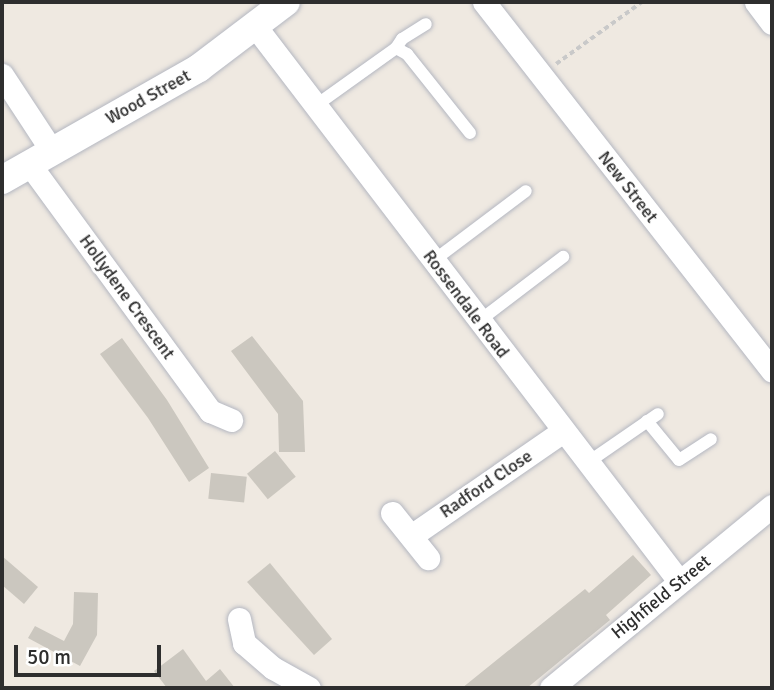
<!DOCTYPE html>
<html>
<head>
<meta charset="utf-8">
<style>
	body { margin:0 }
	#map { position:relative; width:774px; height:690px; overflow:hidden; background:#efe9e1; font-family:Signika,sans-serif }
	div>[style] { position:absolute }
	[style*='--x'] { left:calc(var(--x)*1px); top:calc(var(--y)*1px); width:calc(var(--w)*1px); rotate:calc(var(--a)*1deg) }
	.building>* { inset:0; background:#cbc7bf; transform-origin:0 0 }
	.path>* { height:3.5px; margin-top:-1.75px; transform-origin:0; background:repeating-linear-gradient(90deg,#c9c9c9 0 5px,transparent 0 8.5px) }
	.roads { filter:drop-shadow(0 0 2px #b4b7c1) drop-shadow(0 0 2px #b4b7c1) }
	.service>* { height:12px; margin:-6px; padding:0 6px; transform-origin:6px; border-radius:6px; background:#fff }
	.minor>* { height:23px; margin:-11.5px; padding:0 11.5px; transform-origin:11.5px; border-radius:11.5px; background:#fff }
	.tertiary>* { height:28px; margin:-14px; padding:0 14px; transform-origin:14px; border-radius:14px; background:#fff }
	span { translate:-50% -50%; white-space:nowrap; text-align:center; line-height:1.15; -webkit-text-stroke:6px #fff; paint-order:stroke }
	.street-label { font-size:18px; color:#2e2e2e }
	.frame { position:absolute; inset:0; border:4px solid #2e2e2e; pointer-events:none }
	.scale { position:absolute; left:14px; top:645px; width:147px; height:32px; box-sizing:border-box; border:4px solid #2e2e2e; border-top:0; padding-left:9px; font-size:21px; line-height:24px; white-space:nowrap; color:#2e2e2e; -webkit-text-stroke:5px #fff; paint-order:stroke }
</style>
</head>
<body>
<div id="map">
	<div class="building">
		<div style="clip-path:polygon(252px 336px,303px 401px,305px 452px,279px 452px,278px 414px,231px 351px)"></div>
		<div style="clip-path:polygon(122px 338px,167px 400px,209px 468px,189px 482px,148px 418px,100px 354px)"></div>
		<div style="left:275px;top:451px;width:33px;height:36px;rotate:51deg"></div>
		<div style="left:211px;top:473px;width:36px;height:26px;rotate:6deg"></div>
		<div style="clip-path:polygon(633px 555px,651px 575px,606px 615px,610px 620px,527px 688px,462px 688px,585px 589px,589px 593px)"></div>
		<div style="clip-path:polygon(2px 556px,38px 587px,24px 604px,2px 585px)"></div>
		<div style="clip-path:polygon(270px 563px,332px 639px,314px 655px,247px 582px)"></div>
		<div style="clip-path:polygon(74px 592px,98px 593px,97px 635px,80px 666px,28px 638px,35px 626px,64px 641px,73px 624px)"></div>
		<div style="clip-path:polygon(183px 649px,206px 681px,220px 669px,235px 688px,167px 688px,154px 671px)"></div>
	</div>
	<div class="path">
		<div style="--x:556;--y:64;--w:106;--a:-35.8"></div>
	</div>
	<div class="roads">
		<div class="service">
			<div style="--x:396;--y:48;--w:11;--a:-56"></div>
			<div style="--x:402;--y:39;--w:28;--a:-32"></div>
			<div style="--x:315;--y:106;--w:100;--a:-35.6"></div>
			<div style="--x:396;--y:48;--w:13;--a:29"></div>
			<div style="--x:407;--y:54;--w:101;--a:51.4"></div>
			<div style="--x:433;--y:261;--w:116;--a:-37"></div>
			<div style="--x:479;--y:321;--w:106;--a:-37.3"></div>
			<div style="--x:647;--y:421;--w:50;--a:50.6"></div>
			<div style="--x:679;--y:460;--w:38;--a:-33"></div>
			<div style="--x:587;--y:463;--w:86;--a:-34.6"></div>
		</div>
		<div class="minor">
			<div style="--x:484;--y:2;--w:468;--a:52"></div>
			<div style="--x:756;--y:2;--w:26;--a:53"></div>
			<div style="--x:255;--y:26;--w:698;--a:52.62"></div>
			<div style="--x:2;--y:75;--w:91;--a:56.7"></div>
			<div style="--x:30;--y:165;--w:305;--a:53.8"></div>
			<div style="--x:210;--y:411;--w:23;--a:23"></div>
			<div style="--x:392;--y:513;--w:58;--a:51.3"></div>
			<div style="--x:411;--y:536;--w:183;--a:-34.6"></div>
			<div style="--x:239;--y:619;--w:25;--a:78"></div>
			<div style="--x:244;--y:643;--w:38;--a:41"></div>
			<div style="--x:273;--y:668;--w:41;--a:29.1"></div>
			<div style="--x:551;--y:688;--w:286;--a:-39.5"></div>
		</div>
		<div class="tertiary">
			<div style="--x:2;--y:180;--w:227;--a:-29.6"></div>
			<div style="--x:199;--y:68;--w:109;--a:-37.2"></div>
		</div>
	</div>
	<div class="street-label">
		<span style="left:148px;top:97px;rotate:-29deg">Wood Street</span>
		<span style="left:628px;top:187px;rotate:52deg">New Street</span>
		<span style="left:127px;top:297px;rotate:54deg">Hollydene Crescent</span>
		<span style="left:466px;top:304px;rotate:53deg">Rossendale Road</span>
		<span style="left:486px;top:484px;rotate:-34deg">Radford Close</span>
		<span style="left:661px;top:597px;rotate:-39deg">Highfield Street</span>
	</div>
	<div class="frame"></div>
	<div class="scale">50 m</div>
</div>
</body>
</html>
